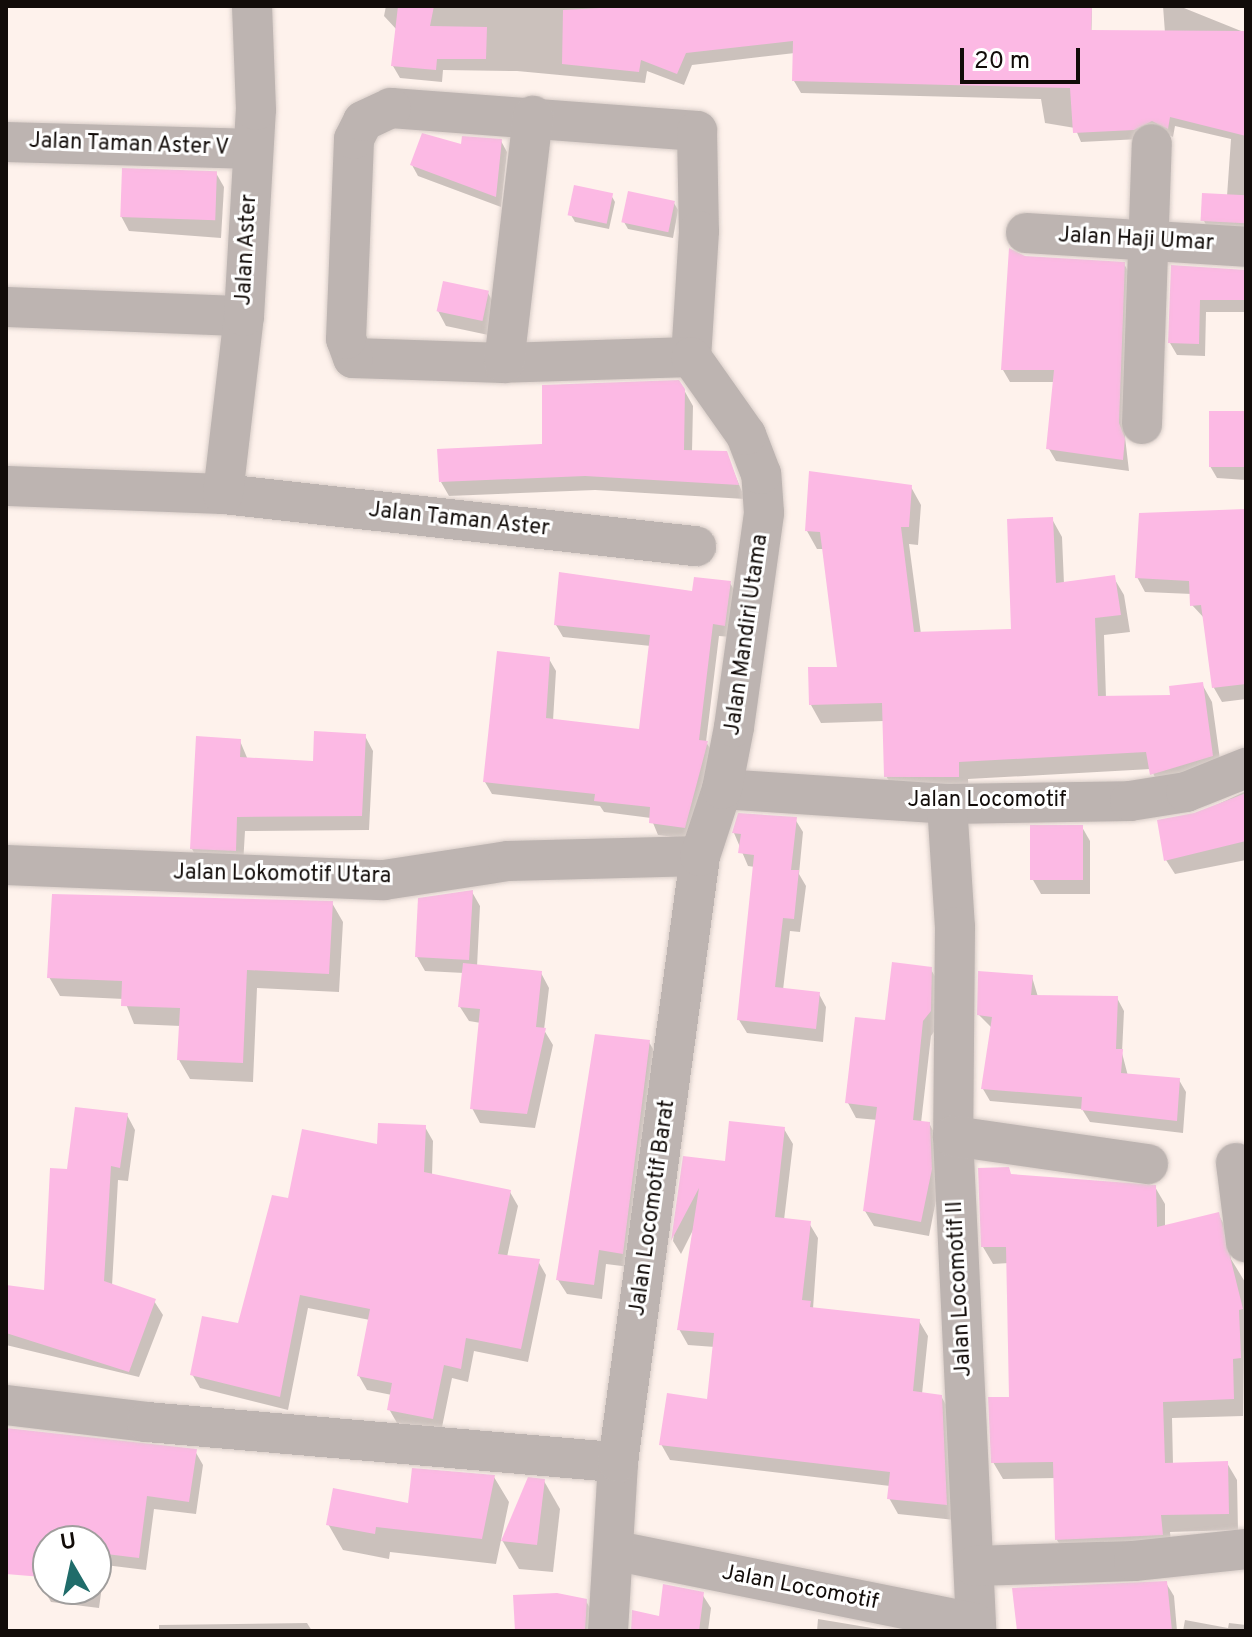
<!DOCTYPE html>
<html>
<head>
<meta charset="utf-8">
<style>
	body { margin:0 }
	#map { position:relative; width:1252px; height:1637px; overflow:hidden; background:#fef2ec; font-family:Overpass,sans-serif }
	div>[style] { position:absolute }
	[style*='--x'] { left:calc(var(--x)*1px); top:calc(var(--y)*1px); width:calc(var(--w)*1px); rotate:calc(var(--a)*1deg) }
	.shadow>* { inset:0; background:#0003 }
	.building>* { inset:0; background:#fcb9e4; transform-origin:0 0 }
	.roads { filter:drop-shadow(0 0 2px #d8cdc8) drop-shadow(0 0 2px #d8cdc8) }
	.minor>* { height:40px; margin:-20px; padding:0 20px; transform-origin:20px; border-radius:20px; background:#bdb4b1 }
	span { translate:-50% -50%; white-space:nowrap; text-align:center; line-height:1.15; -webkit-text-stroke:6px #fff; paint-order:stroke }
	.street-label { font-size:22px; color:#120c09 }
	.frame { position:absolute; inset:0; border:8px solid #120c09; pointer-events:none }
	.north { position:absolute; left:32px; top:1525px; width:80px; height:80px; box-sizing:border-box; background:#fff; border:2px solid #a09e9d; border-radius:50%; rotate:351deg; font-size:22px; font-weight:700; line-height:32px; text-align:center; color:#120c09 }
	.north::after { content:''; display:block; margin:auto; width:28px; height:36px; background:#206c6a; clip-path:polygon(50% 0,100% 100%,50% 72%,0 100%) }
	.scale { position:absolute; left:960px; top:48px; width:120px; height:36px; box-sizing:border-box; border:4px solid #120c09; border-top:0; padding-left:10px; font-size:24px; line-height:28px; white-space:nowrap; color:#120c09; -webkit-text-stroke:6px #fff; paint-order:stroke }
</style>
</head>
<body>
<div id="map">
	<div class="shadow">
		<div style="clip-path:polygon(386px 6px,1092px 6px,1090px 97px,1165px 33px,1163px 6px,1179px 6px,1246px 33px,1246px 234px,1209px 230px,1204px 221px,1227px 196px,1231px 139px,1175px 126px,1173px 137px,1158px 130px,1140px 139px,1081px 142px,1075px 128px,1045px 123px,1041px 99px,801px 93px,794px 81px,795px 53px,692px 65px,684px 85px,647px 71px,645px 83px,517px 71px,443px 70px,442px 82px,400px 78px,393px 66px,397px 30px,384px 16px)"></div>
		<div style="clip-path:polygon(501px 141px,507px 152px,501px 207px,418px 176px,412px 165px,463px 147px)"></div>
		<div style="clip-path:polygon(216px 173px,224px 187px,221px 238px,129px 231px,121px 216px)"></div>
		<div style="clip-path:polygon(611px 195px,615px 202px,609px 229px,575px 222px,571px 215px)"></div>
		<div style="clip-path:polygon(674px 203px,678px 210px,673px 238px,628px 229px,624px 222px)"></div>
		<div style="clip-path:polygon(1024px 258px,1124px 264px,1131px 276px,1125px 437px,1129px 471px,1056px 461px,1049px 449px,1054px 382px,1010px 382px,1003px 370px)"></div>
		<div style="clip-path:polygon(1173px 267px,1246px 272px,1246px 312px,1206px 312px,1205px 356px,1177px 355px,1170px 343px)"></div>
		<div style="clip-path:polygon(488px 293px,496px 308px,493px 336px,446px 326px,438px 311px)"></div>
		<div style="clip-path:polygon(684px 390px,693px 406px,692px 452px,726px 453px,745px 499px,595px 490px,449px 496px,441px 482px)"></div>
		<div style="clip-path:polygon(1246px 413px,1246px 480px,1217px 478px,1210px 466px)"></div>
		<div style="clip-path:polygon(911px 487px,921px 505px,918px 545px,909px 544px,921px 634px,1013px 631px,1052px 519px,1062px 537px,1064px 584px,1114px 578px,1124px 595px,1130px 632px,1104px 635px,1106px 698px,1172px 697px,1202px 684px,1212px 702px,1222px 774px,1162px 792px,1151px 769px,968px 779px,969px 794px,897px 794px,886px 776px,884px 721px,821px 723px,811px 705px,839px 668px,824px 549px,817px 549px,807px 531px)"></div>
		<div style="clip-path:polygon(1246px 511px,1246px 699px,1222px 702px,1214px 688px,1205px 619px,1192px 605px,1192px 594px,1145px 592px,1137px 577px)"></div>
		<div style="clip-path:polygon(730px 583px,737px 595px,731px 637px,719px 636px,706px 742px,714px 755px,691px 839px,658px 835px,651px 818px,604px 812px,600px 806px,492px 794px,485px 782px,549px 659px,556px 671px,553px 721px,641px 731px,651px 646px,563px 637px,556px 625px)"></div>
		<div style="clip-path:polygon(365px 736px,373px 751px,369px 830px,245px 831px,243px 865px,200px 863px,192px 849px,240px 741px,248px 760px,315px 764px)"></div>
		<div style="clip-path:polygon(1246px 791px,1246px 860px,1175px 874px,1166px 860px,1195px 815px)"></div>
		<div style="clip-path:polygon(795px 819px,803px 832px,799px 874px,806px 886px,800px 932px,790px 931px,783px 990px,819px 994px,826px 1007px,823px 1042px,747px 1033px,739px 1020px,755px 867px,748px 866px,734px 833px)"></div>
		<div style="clip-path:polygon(1082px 827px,1090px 841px,1090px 894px,1041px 894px,1033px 880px)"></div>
		<div style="clip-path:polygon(472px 892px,480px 906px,477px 967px,541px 973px,549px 988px,544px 1030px,553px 1045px,535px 1128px,480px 1123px,472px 1108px,481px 1023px,469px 1021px,460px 1007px,464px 973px,425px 971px,417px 957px)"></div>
		<div style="clip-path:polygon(332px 903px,343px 922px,339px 992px,257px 988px,253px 1082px,190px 1079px,179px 1060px,181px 1026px,134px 1024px,124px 999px,60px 996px,49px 977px)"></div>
		<div style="clip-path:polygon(930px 968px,939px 983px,938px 1026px,931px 1036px,921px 1123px,929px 1123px,937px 1138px,939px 1185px,929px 1236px,874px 1226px,865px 1211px,878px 1120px,856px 1118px,848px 1103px,887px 1022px)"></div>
		<div style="clip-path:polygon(1032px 977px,1038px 997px,1117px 998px,1124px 1011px,1122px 1053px,1128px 1076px,1179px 1080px,1186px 1092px,1183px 1133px,1090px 1122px,1082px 1109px,990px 1101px,983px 1089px,992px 1028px,979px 1015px)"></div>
		<div style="clip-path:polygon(649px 1042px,657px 1056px,630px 1267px,606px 1264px,602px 1299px,567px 1294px,558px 1280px)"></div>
		<div style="clip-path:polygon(127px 1115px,135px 1130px,128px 1181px,118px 1180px,112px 1286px,154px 1301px,163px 1315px,139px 1377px,6px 1345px,6px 1288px,46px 1293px,68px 1171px)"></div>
		<div style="clip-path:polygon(425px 1127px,433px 1141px,432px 1175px,510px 1192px,518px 1206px,507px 1257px,538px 1261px,546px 1275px,528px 1362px,474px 1351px,468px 1382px,452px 1378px,441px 1432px,397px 1423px,389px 1409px,392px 1395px,367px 1390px,359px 1376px,370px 1320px,308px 1308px,288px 1410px,200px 1388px,192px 1374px,239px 1325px,290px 1201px,379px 1147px)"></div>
		<div style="clip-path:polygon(784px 1129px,793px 1144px,784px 1220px,809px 1223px,818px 1238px,813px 1309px,919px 1321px,928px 1336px,922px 1394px,941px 1396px,950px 1412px,955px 1520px,898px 1514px,889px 1498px,890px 1486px,670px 1460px,661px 1444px,709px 1401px,715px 1347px,688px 1345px,679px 1329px,693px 1230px,681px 1254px,673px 1241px,684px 1158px,727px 1163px)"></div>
		<div style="clip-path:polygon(1012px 1176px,1155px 1187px,1165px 1204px,1165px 1227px,1218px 1214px,1228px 1231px,1231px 1259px,1245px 1282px,1243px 1416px,1172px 1418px,1173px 1464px,1227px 1463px,1237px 1480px,1238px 1530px,1170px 1532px,1172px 1551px,1067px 1557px,1057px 1540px,1056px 1478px,1003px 1479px,993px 1462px,1011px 1399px,1009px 1263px,993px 1264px,983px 1247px)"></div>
		<div style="clip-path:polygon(6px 1430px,195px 1451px,203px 1465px,196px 1514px,154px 1509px,146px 1570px,105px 1565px,99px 1608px,51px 1602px,43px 1588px,48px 1555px,48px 1589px,96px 1589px,96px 1541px,53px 1541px,6px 1488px)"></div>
		<div style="clip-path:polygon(494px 1477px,509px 1502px,496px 1564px,390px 1552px,389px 1559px,343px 1550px,328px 1524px,410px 1505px)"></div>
		<div style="clip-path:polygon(544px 1481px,560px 1509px,553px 1572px,519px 1569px,502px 1540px)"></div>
		<div style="clip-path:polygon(1166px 1583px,1174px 1596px,1177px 1631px,1019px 1631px)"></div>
		<div style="clip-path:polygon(702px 1594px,711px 1608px,708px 1631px,631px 1631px)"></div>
		<div style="clip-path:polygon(586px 1601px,594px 1616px,594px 1631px,517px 1631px)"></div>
		<div style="clip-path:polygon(818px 1619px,878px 1629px,879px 1631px,817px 1631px)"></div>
		<div style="clip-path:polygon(1185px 1620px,1228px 1628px,1229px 1623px,1246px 1625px,1246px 1631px,1183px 1631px)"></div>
		<div style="clip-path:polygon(307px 1623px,312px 1631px,159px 1631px,159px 1625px)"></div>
	</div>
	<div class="building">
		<div style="clip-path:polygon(398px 6px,434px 6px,430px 26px,487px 27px,486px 59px,437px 59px,436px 70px,391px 66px)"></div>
		<div style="clip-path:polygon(638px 6px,1092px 6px,1091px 30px,1246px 31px,1246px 136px,1170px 117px,1168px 129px,1152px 121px,1134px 130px,1073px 133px,1070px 88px,792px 81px,793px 41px,686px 53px,677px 74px,641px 60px,639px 72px,562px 64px,563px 10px)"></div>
		<div style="clip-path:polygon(422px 133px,461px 144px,462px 136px,502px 139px,496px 197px,410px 165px)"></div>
		<div style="left:122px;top:168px;width:95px;height:49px;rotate:2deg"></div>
		<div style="left:574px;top:185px;width:40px;height:31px;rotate:12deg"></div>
		<div style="left:628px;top:191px;width:48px;height:32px;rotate:12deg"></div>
		<div style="left:1202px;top:193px;width:44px;height:28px;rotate:3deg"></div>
		<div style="clip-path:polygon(1009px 248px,1025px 256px,1125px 262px,1119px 423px,1125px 438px,1123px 460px,1046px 449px,1054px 370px,1001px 370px)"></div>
		<div style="clip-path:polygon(1171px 265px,1246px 270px,1246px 300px,1200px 300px,1199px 344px,1168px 343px)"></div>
		<div style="left:443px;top:281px;width:47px;height:31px;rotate:12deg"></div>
		<div style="clip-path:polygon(679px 380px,685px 389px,684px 450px,727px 451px,739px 485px,585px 476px,439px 482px,437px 449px,542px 444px,542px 385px)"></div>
		<div style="left:1209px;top:411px;width:37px;height:56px"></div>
		<div style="clip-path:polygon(809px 471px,912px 485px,909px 527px,901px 527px,914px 632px,1011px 629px,1007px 519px,1053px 517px,1056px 583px,1115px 575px,1121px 615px,1095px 618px,1098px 696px,1170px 695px,1169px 686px,1203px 682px,1213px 756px,1150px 775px,1146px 752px,959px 762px,959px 777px,884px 777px,882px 703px,809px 705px,808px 667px,837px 667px,820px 532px,805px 531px)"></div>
		<div style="clip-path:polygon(1246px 509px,1246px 684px,1212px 688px,1201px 605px,1190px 606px,1189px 581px,1135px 578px,1139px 513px)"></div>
		<div style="clip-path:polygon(559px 572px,692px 591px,694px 577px,731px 581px,725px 626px,713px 624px,699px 740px,708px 741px,685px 828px,649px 823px,650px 807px,594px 801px,595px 794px,483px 782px,497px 651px,550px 657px,546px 718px,639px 729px,650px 635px,554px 625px)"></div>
		<div style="clip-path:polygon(314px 731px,366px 734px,362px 816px,237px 817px,236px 851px,190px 849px,196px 736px,241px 739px,240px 757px,313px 761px)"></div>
		<div style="clip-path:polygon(1246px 793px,1246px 841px,1164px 861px,1157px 820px,1194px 813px)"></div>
		<div style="clip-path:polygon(738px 813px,797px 817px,791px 870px,799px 870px,794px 919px,783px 918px,775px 987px,820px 992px,816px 1029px,737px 1020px,754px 855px,738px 853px,741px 834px,732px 833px)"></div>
		<div style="left:1083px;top:825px;width:55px;height:53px;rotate:90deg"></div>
		<div style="clip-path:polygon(473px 890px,469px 960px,415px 957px,418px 898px)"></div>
		<div style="clip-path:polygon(52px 894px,333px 901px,329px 974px,247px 970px,243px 1063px,177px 1060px,180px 1008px,121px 1006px,122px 981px,47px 978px)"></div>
		<div style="clip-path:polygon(892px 962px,932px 967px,931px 1011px,923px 1021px,913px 1120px,930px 1122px,932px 1169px,921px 1222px,863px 1211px,877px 1107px,845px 1103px,855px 1017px,885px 1020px)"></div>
		<div style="clip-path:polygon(463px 963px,542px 971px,536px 1027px,546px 1028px,527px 1114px,470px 1109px,480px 1009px,458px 1007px)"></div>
		<div style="clip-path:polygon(978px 971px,1033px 975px,1031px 995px,1118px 996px,1116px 1049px,1123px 1049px,1121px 1073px,1180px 1078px,1177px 1121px,1081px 1110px,1082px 1097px,981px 1089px,992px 1017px,977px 1015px)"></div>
		<div style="clip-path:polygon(595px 1034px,650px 1040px,623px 1254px,599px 1250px,594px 1285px,556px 1280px)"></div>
		<div style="clip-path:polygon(75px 1107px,128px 1113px,120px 1168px,111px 1166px,104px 1281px,156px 1299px,129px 1372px,6px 1333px,6px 1285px,44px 1290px,50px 1168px,67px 1169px)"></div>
		<div style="clip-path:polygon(729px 1121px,785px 1127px,775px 1217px,811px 1221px,802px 1300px,811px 1301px,810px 1307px,920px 1319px,913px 1391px,942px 1395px,947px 1505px,887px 1499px,890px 1472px,659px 1445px,667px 1393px,707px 1399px,714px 1333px,677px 1330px,699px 1188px,671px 1241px,683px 1156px,725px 1161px)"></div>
		<div style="clip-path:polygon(378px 1123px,426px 1125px,424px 1172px,511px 1190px,498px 1254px,540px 1259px,521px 1349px,466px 1338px,461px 1369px,444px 1365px,433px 1419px,387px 1410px,392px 1383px,357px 1376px,370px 1309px,300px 1295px,280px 1397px,190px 1375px,202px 1316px,238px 1323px,272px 1195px,288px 1198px,302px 1129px,377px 1144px)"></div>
		<div style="clip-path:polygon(1009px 1167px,1011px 1174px,1156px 1185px,1157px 1227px,1219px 1212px,1243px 1309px,1239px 1310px,1241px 1358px,1233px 1359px,1234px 1399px,1163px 1402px,1165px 1463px,1228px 1461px,1229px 1514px,1161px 1515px,1163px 1535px,1055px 1540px,1053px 1462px,991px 1463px,988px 1397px,1009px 1397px,1006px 1247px,981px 1247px,978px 1168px)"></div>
		<div style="clip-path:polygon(6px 1428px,197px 1449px,189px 1502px,147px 1496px,139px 1558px,98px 1553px,96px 1567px,96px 1541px,48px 1541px,48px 1589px,93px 1589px,92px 1595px,41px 1589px,42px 1577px,6px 1574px)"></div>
		<div style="clip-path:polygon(412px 1468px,495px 1475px,482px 1539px,376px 1527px,375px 1534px,326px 1525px,333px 1488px,408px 1503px)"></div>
		<div style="clip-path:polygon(528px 1477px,545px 1479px,537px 1545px,501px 1541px)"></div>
		<div style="clip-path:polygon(1167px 1581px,1172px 1631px,1017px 1631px,1012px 1588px)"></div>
		<div style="clip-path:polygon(663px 1584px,704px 1592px,699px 1631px,631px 1631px,632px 1610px,659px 1616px)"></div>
		<div style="clip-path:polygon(557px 1593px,587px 1599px,585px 1631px,515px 1631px,513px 1595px)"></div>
	</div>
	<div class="roads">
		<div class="minor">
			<div style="--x:391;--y:108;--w:307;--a:4.3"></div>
			<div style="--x:697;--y:131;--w:100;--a:88.9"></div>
			<div style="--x:699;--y:231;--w:126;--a:93.6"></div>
			<div style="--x:691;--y:357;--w:187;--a:178.2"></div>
			<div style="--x:504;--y:363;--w:151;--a:-178.1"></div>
			<div style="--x:353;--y:358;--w:20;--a:-110"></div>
			<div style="--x:346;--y:339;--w:200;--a:-87.7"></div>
			<div style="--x:354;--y:139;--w:20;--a:-63"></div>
			<div style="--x:363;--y:121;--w:31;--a:-25"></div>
			<div style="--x:6;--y:142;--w:247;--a:1.6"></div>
			<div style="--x:1026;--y:233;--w:220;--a:3.6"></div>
			<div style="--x:6;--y:307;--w:238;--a:2.2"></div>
			<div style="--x:504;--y:363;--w:249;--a:-83.3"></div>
			<div style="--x:1142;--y:424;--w:280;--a:-88"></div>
			<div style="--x:6;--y:486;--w:217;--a:2.1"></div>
			<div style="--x:223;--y:494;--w:476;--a:6.3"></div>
			<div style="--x:223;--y:494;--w:179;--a:-83.3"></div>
			<div style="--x:244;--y:316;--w:206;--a:-86.7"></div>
			<div style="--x:256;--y:110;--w:104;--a:-92.2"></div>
			<div style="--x:722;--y:789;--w:225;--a:3.8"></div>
			<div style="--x:947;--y:804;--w:183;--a:-0.9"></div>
			<div style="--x:1130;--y:801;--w:57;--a:-9.1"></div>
			<div style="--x:1186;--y:792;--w:65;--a:-21.8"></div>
			<div style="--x:947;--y:804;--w:123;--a:86.3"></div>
			<div style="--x:955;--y:927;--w:209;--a:90.5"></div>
			<div style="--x:953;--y:1136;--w:496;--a:87.3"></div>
			<div style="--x:6;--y:865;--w:378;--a:2.3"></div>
			<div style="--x:384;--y:880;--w:125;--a:-8.7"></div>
			<div style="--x:508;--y:861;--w:192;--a:-1.5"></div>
			<div style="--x:953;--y:1136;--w:197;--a:8.2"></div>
			<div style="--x:1236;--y:1163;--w:80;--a:82.8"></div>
			<div style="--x:6;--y:1405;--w:142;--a:6.9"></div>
			<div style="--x:147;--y:1422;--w:473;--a:4.9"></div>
			<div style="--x:617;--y:1551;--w:365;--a:11.4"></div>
			<div style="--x:974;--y:1566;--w:160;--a:-1.8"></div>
			<div style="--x:1134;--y:1561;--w:113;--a:-6.1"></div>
			<div style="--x:608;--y:1631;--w:169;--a:-86.6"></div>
			<div style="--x:618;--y:1462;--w:612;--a:-82.29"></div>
			<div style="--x:700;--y:856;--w:71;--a:-71.8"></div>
			<div style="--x:722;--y:789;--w:63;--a:-79"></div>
			<div style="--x:734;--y:727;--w:216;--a:-82"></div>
			<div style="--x:764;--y:513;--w:39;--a:-94"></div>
			<div style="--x:761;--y:474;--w:42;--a:-111"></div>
			<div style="--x:746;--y:435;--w:95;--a:-125.2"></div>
		</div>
	</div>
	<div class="street-label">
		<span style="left:129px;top:145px;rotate:2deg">Jalan Taman Aster V</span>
		<span style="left:1136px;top:240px;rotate:3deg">Jalan Haji Umar</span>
		<span style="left:247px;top:250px;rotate:-87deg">Jalan Aster</span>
		<span style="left:459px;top:520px;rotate:6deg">Jalan Taman Aster</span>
		<span style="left:747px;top:635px;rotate:-82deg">Jalan Mandiri Utama</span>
		<span style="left:987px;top:801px">Jalan Locomotif</span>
		<span style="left:282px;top:875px;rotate:1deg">Jalan Lokomotif Utara</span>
		<span style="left:653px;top:1208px;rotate:-82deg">Jalan Locomotif Barat</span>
		<span style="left:960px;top:1289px;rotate:-93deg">Jalan Locomotif II</span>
		<span style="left:800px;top:1588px;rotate:11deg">Jalan Locomotif</span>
	</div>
	<div class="frame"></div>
	<div class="north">U</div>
	<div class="scale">20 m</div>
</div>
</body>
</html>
